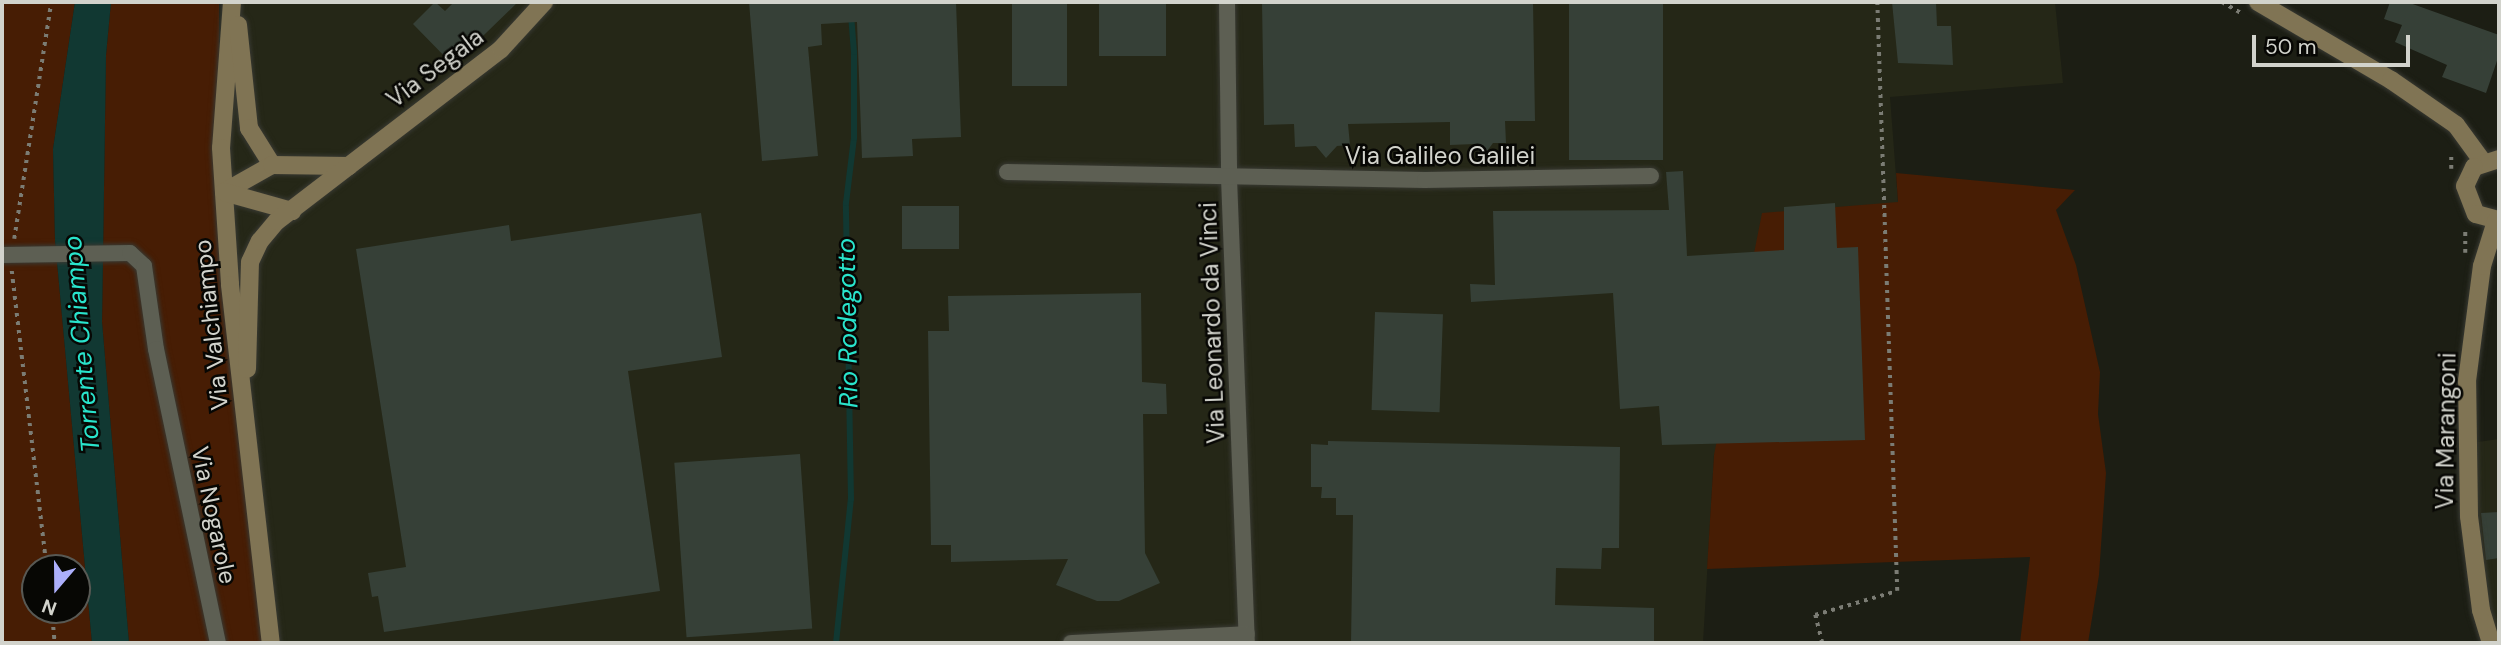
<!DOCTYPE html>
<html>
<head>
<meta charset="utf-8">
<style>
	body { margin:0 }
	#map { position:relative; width:2501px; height:645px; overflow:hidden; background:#1c1e14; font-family:"DM Sans",sans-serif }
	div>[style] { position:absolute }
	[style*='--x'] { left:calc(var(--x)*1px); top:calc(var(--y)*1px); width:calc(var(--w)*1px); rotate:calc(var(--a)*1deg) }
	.built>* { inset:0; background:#252717 }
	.green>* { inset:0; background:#471d04 }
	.water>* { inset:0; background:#113832 }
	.stream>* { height:6px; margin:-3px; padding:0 3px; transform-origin:3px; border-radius:3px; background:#113832 }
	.building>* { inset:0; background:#364037; transform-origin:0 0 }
	.path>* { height:3.5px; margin-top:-1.75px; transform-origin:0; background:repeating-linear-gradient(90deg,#7b7c74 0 3.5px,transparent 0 8.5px) }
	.roads { filter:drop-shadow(0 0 2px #383932) drop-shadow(0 0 2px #383932) }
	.street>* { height:16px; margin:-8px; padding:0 8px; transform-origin:8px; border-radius:8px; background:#5d5f53 }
	.secondary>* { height:18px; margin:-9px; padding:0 9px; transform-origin:9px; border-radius:9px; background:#807454 }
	span { translate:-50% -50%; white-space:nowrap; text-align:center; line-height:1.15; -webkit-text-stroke:5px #070704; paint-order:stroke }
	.street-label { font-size:24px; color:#d2d3cc }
	.water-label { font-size:26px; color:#29e4cc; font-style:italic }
	.frame { position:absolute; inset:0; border:4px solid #d2d3cc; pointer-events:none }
	.north { position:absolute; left:21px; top:554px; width:70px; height:70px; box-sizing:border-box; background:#070704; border:2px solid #585954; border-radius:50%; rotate:200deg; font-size:19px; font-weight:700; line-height:28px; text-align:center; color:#d2d3cc }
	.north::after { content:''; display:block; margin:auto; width:24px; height:32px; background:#acaffb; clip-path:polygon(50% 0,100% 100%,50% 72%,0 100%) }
	.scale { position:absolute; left:2252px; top:35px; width:158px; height:32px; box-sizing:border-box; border:4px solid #d2d3cc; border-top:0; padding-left:9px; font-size:21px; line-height:24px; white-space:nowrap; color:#d2d3cc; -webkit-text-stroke:5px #070704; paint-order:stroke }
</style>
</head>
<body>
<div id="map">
	<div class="built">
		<div style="clip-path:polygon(231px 2px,2055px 2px,2063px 83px,1890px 97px,1898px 202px,1714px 455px,1703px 643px,273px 643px,220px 260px)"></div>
		<div style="clip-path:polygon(2499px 439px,2499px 637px,2485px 599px,2471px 443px)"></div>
	</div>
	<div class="green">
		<div style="clip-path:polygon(evenodd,2px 2px,75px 2px,53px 149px,55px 240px,92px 643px,2px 643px,2px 2px,35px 568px,77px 568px,77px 610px,35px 610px,35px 568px)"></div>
		<div style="clip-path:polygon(111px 2px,219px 2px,220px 260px,273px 643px,129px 643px,102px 322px,106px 55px)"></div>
		<div style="clip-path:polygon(1896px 173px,2075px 190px,2056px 210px,2076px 265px,2100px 372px,2098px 414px,2106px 473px,2099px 575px,2088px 643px,2020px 643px,2030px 557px,1707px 569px,1714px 455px,1762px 213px,1898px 202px)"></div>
	</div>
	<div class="water">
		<div style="clip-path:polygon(75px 2px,111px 2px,106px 55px,102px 322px,129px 643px,92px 643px,55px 240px,53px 149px)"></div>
	</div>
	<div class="stream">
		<div style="--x:836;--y:643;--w:145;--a:-84.1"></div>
		<div style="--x:851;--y:499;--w:296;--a:-91"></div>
		<div style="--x:846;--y:203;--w:65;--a:-83"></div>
		<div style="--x:854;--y:138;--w:86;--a:-90"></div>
		<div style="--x:854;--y:52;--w:50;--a:-94.6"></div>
	</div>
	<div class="building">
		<div style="clip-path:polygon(435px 2px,445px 11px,454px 2px,518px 2px,453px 65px,413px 24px)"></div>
		<div style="clip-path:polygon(749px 2px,956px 2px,961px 137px,912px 139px,913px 156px,862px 158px,857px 22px,821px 24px,822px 45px,808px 47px,818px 156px,762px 161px)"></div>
		<div style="left:1012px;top:2px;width:55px;height:84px"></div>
		<div style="left:1099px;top:2px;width:67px;height:54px"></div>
		<div style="clip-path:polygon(1262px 2px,1533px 2px,1535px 121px,1505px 121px,1506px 143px,1493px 143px,1482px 158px,1475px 144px,1450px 145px,1450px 122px,1348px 124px,1350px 145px,1337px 146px,1326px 158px,1316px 146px,1295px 147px,1294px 124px,1264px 125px)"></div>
		<div style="left:1569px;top:2px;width:94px;height:158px"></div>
		<div style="clip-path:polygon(1892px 2px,1936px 2px,1937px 26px,1951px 26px,1953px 65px,1898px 63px)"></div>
		<div style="clip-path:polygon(2390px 2px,2407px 2px,2499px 35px,2499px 55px,2486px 93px,2442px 77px,2447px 65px,2395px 42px,2402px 25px,2384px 19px)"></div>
		<div style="clip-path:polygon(1683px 171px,1687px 256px,1784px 250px,1784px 207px,1835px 203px,1837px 248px,1858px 247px,1865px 440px,1662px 445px,1659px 406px,1620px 409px,1613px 293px,1471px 302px,1470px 284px,1495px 285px,1493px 211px,1669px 210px,1666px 172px)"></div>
		<div style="left:902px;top:206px;width:57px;height:43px"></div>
		<div style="clip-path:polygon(701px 213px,722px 357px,628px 371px,660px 591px,384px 632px,378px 596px,372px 597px,368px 573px,406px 567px,356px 249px,509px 225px,511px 241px)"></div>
		<div style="clip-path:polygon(1141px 293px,1142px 382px,1166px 384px,1167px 414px,1143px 414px,1145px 553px,1160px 583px,1119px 601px,1097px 601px,1056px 585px,1068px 559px,951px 562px,951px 545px,931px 545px,928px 331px,949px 331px,948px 296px)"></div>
		<div style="left:1375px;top:312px;width:68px;height:98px;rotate:2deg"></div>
		<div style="clip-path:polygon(1328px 441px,1620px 447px,1619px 548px,1602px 548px,1601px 569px,1556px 568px,1555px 605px,1654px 608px,1654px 643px,1351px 643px,1353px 515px,1336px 515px,1336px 498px,1321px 498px,1322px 487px,1311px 487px,1311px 444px,1328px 445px)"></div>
		<div style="left:800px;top:454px;width:175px;height:126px;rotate:86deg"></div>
		<div style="clip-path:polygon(2499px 512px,2499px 558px,2486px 560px,2481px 513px)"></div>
	</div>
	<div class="path">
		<div style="--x:2222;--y:2;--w:22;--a:30"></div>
		<div style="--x:2451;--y:169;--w:16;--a:-90"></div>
		<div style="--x:14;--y:239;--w:240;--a:-81.1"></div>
		<div style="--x:2465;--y:253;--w:24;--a:-90"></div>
		<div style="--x:12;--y:271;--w:299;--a:83.3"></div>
		<div style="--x:52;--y:610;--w:33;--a:85"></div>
		<div style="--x:1822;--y:643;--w:29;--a:-104"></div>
		<div style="--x:1815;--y:615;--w:85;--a:-16.3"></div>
		<div style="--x:1897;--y:591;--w:589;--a:-91.94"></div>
	</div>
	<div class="roads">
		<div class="street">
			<div style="--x:1227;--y:2;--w:176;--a:89.3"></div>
			<div style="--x:1229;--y:178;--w:465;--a:87.8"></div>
			<div style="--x:1007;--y:172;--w:418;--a:1.1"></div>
			<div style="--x:1425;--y:180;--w:226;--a:-1"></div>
			<div style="--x:2;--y:255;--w:128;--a:-0.9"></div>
			<div style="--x:130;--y:253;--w:19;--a:43"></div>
			<div style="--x:144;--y:266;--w:84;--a:81.8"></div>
			<div style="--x:156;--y:349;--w:300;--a:78.1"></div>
			<div style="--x:1071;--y:643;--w:176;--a:-2.9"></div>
		</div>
		<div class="secondary">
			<div style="--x:232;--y:2;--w:146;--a:94.3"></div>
			<div style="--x:221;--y:148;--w:137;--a:86.2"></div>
			<div style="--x:230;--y:285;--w:360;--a:83.5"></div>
			<div style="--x:2258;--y:2;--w:154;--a:30.4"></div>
			<div style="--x:2391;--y:80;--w:79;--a:34.7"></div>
			<div style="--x:2456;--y:125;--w:46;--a:53.9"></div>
			<div style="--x:238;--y:25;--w:104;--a:83.9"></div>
			<div style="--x:249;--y:128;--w:44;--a:58.1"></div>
			<div style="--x:2499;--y:159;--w:26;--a:162"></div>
			<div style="--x:2474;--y:167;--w:21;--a:115"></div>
			<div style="--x:2465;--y:186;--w:30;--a:69"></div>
			<div style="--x:2476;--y:214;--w:24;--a:15"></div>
			<div style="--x:224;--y:192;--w:55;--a:-29.4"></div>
			<div style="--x:272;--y:165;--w:77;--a:0.7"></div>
			<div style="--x:224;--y:192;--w:71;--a:15.6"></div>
			<div style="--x:247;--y:369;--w:107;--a:-88.4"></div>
			<div style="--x:250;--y:262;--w:23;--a:-65"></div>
			<div style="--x:260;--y:241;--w:26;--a:-50"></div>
			<div style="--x:277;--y:221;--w:282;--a:-37.5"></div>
			<div style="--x:501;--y:49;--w:64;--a:-47.5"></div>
			<div style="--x:2491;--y:643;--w:34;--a:-107"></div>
			<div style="--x:2481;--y:610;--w:95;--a:-97.3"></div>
			<div style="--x:2469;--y:516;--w:135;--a:-90.8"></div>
			<div style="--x:2467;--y:381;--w:116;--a:-82.6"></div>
			<div style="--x:2482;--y:266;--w:47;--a:-72.7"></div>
		</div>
	</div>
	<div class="street-label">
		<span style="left:435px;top:68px;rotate:-37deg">Via Segala</span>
		<span style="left:1440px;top:156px">Via Galileo Galilei</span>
		<span style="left:1212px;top:323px;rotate:-92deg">Via Leonardo da Vinci</span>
		<span style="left:211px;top:325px;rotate:-96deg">Via Valchiampo</span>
		<span style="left:2446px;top:431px;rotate:-89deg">Via Marangoni</span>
		<span style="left:214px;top:515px;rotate:78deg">Via Nogarole</span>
	</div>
	<div class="water-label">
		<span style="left:848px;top:323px;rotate:-91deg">Rio Rodegotto</span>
		<span style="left:82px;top:344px;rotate:-95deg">Torrente Chiampo</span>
	</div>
	<div class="frame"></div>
	<div class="north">N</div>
	<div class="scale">50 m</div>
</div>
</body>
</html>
